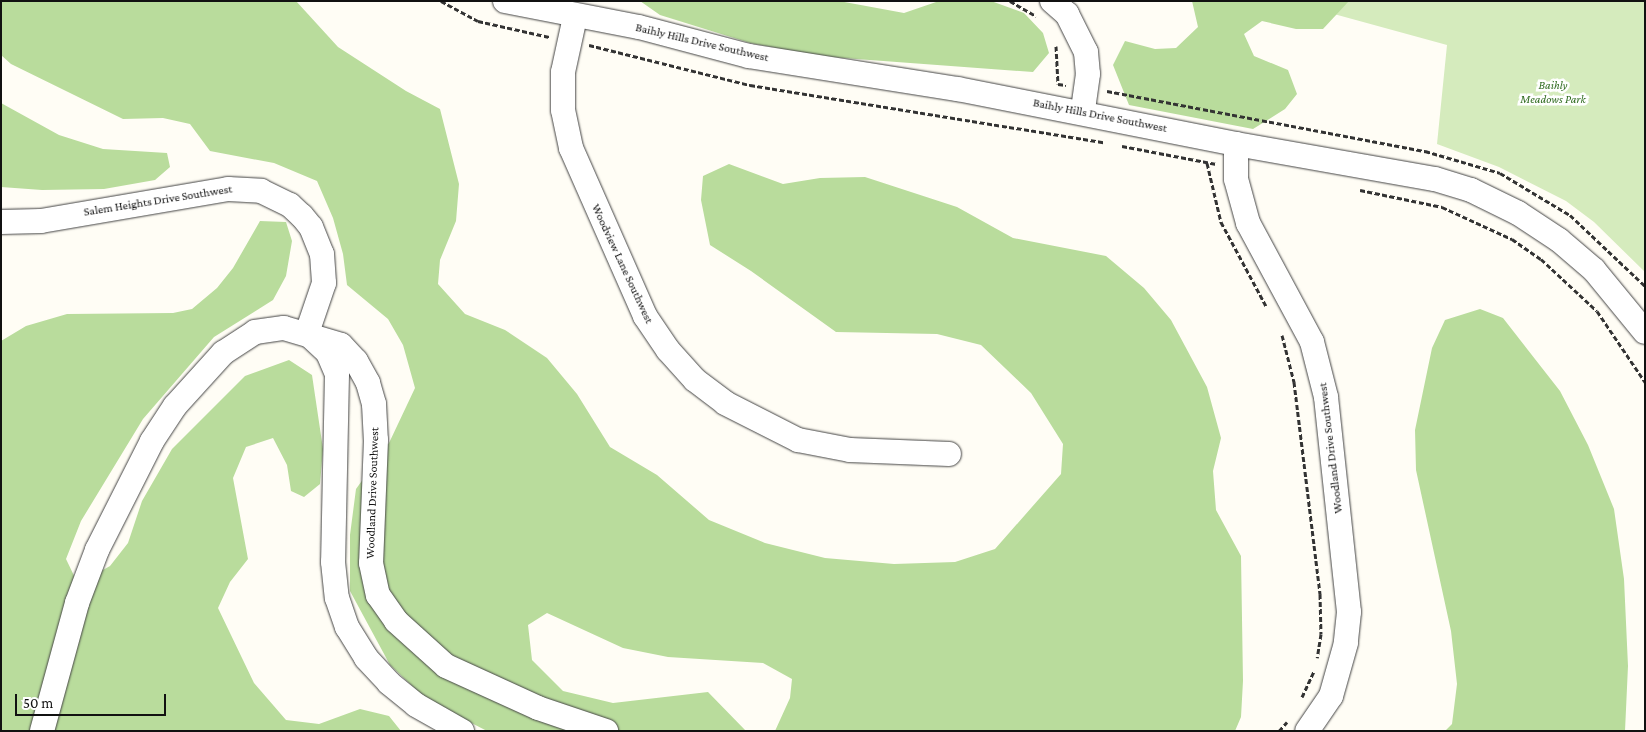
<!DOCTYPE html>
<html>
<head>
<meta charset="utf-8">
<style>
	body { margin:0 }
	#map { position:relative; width:1646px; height:732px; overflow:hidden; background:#fffdf5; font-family:"Crimson Pro",serif }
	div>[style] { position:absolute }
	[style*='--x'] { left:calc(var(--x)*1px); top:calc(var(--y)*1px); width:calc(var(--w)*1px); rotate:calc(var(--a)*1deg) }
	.green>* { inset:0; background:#d5ebbd }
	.forest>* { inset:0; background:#b9dc9c }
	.path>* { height:3px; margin-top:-1.5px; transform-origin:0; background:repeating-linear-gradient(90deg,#333 0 5px,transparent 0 7.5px) }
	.roads { filter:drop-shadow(0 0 1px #444) drop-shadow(0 0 1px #444) }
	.minor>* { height:24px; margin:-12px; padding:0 12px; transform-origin:12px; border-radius:12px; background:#fff }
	span { translate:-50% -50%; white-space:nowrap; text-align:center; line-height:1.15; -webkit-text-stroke:5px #fff; paint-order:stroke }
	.street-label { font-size:12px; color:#111 }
	.park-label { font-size:12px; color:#2f6b1f; font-style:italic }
	.frame { position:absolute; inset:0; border:2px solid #111; pointer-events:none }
	.scale { position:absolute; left:15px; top:694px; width:151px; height:22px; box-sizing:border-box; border:2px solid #111; border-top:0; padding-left:6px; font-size:15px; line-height:18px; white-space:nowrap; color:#111; -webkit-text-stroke:4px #fff; paint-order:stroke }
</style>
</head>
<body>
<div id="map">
	<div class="green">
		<div style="clip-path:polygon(1323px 1px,1645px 1px,1645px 272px,1594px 222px,1566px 201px,1499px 167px,1437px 144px,1447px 45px,1323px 11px)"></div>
	</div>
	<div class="forest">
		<div style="clip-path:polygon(1px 1px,296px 1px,338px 47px,406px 91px,440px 109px,459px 184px,456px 221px,440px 260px,438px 284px,465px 314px,505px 330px,547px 358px,577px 394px,610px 447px,657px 475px,709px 520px,765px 543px,825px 558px,894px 564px,955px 562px,995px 549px,1061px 474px,1063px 444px,1031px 393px,981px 345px,937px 334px,836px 332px,751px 271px,710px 245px,701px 200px,703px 176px,729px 164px,783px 184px,820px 178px,865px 177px,957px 207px,1013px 238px,1106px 256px,1144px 288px,1171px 320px,1207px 387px,1221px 438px,1213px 471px,1216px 510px,1241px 556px,1243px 681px,1241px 717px,1235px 731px,775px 731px,790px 698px,792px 679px,763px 663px,668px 657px,623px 648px,547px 613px,528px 625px,532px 660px,563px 691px,613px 703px,708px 692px,746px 731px,487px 731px,427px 700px,390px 665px,350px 591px,350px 535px,356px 489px,389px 443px,415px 388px,403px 345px,388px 319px,347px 285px,343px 254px,333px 218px,317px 181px,274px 163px,210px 151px,190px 124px,163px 118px,123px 119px,11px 64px,1px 55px)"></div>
		<div style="clip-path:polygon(640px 1px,839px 1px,904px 13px,939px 1px,991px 1px,1024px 13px,1043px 33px,1049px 53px,1033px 72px,816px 56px,750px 43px,660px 15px)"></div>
		<div style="clip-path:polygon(1192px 1px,1349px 1px,1323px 29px,1296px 29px,1262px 21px,1244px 34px,1254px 56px,1288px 70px,1297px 94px,1285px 109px,1253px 129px,1129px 105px,1113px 65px,1125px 41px,1155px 49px,1176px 48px,1198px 27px)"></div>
		<div style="clip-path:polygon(1px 103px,59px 135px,103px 149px,167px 153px,170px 167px,155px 180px,104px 189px,42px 190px,1px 187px)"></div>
		<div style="clip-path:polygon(260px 221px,286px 222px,292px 241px,286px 276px,273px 300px,214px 337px,143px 419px,81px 521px,66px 559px,78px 584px,110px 566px,128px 543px,142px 501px,172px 449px,245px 376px,289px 360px,312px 375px,323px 449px,320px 484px,304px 497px,291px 491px,287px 465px,273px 438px,246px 447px,233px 478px,248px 559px,230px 582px,218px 608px,254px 683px,286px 720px,319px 724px,360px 709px,389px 716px,401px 731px,1px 731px,1px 341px,26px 326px,67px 314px,173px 313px,192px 309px,217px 288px,233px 268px)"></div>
		<div style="clip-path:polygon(1480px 309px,1503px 318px,1560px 391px,1588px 445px,1614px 509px,1624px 579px,1628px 666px,1625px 731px,1445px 731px,1452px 724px,1457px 684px,1451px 631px,1416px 470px,1415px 430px,1432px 348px,1445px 320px)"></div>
	</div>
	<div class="path">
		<div style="--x:441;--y:1;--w:42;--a:28.4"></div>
		<div style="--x:478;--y:21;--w:73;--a:12.7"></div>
		<div style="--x:1010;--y:1;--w:30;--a:30"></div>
		<div style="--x:589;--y:45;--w:166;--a:14"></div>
		<div style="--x:750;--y:85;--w:358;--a:9.2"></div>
		<div style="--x:1056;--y:46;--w:38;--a:87"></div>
		<div style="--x:1058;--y:84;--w:8;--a:7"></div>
		<div style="--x:1107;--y:91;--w:324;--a:10.7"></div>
		<div style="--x:1425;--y:151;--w:78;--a:16.3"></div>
		<div style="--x:1500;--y:173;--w:82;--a:31"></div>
		<div style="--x:1570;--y:215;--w:103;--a:43.4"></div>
		<div style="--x:1122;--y:146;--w:96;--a:10.8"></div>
		<div style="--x:1207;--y:163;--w:61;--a:76.7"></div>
		<div style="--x:1221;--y:222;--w:95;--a:61.8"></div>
		<div style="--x:1360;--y:190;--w:84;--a:11.7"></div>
		<div style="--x:1442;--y:207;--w:77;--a:24.6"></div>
		<div style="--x:1512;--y:239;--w:35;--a:35"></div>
		<div style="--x:1541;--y:259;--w:76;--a:42.9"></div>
		<div style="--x:1597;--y:311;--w:86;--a:55.9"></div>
		<div style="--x:1282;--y:335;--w:49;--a:75.7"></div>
		<div style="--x:1294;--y:382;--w:214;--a:83"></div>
		<div style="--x:1320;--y:594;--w:40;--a:88.6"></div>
		<div style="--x:1321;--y:634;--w:24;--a:99"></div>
		<div style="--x:1302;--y:697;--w:29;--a:-65"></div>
		<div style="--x:1279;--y:731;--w:12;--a:-48"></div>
	</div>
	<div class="roads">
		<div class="minor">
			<div style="--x:505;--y:1;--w:136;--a:11"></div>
			<div style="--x:639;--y:27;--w:114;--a:14.8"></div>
			<div style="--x:749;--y:56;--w:212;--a:9"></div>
			<div style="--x:958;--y:89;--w:283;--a:11.2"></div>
			<div style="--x:1236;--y:144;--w:202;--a:10"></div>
			<div style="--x:1435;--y:179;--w:38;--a:17"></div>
			<div style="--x:1471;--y:190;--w:52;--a:26.1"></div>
			<div style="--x:1518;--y:213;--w:49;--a:33.4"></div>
			<div style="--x:1559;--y:240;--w:46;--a:40.6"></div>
			<div style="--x:1594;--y:270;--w:80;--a:50.6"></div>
			<div style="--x:1052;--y:1;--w:20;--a:41"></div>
			<div style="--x:1067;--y:14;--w:42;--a:63.4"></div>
			<div style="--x:1086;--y:52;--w:22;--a:85"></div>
			<div style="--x:1088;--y:74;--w:37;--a:98"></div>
			<div style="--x:575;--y:17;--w:56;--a:102.3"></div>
			<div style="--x:563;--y:72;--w:38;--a:90"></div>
			<div style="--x:563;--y:110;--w:39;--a:78"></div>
			<div style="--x:571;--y:148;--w:184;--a:66.2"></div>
			<div style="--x:645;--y:316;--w:41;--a:55.9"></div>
			<div style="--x:668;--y:350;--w:40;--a:48"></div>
			<div style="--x:695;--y:380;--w:38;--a:37"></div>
			<div style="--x:725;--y:403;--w:82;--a:26.9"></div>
			<div style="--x:798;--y:440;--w:53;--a:10.9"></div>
			<div style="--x:850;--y:450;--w:99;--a:2.3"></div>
			<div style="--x:1236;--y:144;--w:35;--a:90"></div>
			<div style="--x:1236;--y:179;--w:46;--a:74.7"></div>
			<div style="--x:1248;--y:223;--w:135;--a:61.7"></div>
			<div style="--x:1312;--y:342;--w:57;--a:75.7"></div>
			<div style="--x:1326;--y:397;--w:216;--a:83.9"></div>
			<div style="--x:1349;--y:612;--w:31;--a:96"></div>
			<div style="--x:1346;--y:643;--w:55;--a:105.8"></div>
			<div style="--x:1331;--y:696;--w:42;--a:124.4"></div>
			<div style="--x:1;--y:222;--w:40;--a:-1.4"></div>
			<div style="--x:41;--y:221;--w:190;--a:-9.7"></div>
			<div style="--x:228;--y:189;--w:33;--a:3"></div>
			<div style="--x:261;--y:191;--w:32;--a:26"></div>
			<div style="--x:290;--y:205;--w:16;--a:43"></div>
			<div style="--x:302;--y:216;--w:14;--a:51"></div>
			<div style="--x:311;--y:227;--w:29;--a:68"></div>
			<div style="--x:322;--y:254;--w:29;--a:86"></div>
			<div style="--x:324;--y:283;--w:53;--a:108.8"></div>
			<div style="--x:310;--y:336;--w:25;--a:43"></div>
			<div style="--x:328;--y:353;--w:23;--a:67"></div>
			<div style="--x:337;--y:374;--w:188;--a:91.2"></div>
			<div style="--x:333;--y:562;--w:36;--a:84"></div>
			<div style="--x:337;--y:598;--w:31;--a:71"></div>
			<div style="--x:347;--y:627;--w:36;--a:58"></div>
			<div style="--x:366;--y:658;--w:34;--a:47"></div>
			<div style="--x:389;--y:683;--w:35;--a:39"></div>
			<div style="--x:416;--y:705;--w:53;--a:29.5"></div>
			<div style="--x:42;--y:731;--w:133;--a:-74.7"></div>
			<div style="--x:77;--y:603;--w:57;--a:-69.3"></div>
			<div style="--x:97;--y:550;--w:122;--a:-63.2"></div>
			<div style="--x:152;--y:441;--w:42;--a:-56.7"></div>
			<div style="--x:175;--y:406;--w:72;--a:-47.8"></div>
			<div style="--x:223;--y:353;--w:38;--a:-33"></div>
			<div style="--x:255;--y:332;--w:29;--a:-8"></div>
			<div style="--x:284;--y:328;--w:59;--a:16.6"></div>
			<div style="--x:341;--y:345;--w:22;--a:47"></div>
			<div style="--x:356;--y:361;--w:25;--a:61"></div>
			<div style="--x:368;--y:383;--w:22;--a:74"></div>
			<div style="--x:374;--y:404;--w:36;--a:87"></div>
			<div style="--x:376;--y:440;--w:123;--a:92.3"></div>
			<div style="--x:371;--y:563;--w:33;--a:78"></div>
			<div style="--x:378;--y:595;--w:32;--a:55"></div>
			<div style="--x:396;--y:621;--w:67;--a:42"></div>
			<div style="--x:446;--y:666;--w:101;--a:24.5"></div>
			<div style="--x:538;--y:708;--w:72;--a:18.7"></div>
		</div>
	</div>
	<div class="street-label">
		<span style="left:702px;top:43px;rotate:13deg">Baihly Hills Drive Southwest</span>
		<span style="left:1100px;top:116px;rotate:11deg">Baihly Hills Drive Southwest</span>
		<span style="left:158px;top:201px;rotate:-9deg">Salem Heights Drive Southwest</span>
		<span style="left:622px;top:264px;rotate:65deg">Woodview Lane Southwest</span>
		<span style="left:1331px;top:448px;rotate:-97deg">Woodland Drive Southwest</span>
		<span style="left:373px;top:493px;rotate:-88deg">Woodland Drive Southwest</span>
	</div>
	<div class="park-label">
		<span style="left:1553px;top:93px">Baihly<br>Meadows Park</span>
	</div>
	<div class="frame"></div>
	<div class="scale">50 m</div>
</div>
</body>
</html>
